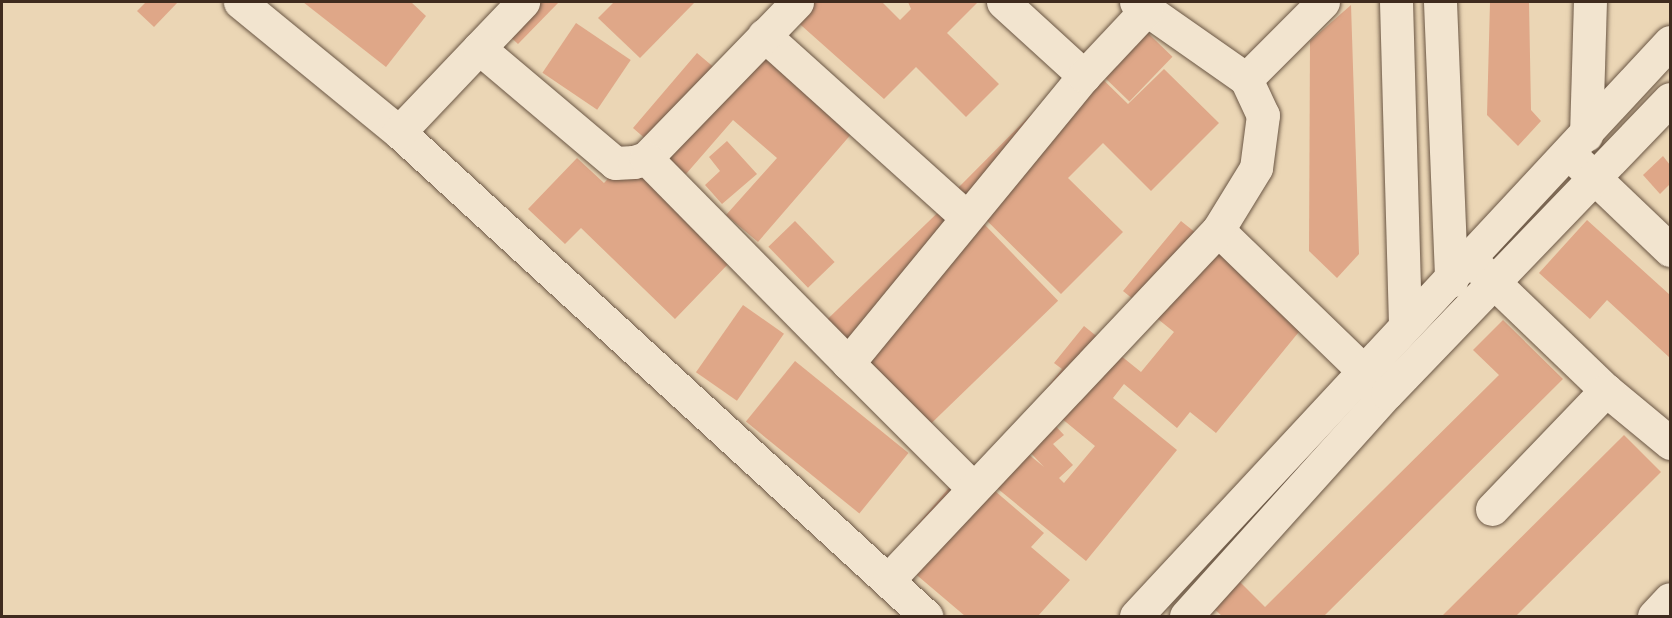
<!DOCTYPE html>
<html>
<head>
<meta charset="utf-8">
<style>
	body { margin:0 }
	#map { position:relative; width:1672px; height:618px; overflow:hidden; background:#ebd6b5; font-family:"Sorts Mill Goudy",serif }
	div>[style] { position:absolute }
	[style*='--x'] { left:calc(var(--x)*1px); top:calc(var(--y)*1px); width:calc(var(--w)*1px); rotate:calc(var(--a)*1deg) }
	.building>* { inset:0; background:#dfa788; transform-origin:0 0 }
	.roads { filter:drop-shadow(0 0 2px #6a5644) drop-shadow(0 0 2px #6a5644) }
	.minor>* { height:33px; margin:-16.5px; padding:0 16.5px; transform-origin:16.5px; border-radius:16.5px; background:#f2e4cf }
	span { translate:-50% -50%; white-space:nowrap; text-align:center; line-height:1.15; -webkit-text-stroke:5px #f2e4cf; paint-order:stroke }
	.frame { position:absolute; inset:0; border:3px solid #3f2b1e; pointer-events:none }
</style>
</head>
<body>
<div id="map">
	<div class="building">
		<div style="clip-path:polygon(146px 2px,178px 2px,154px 27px,137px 11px)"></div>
		<div style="clip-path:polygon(303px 2px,411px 2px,426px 16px,386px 67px)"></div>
		<div style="clip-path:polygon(505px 2px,559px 2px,518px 44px,490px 18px)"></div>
		<div style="clip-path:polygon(614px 2px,695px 2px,640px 58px,598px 18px)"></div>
		<div style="clip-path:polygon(775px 2px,882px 2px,900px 20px,911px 9px,908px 2px,978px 2px,947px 33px,999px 84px,966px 117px,916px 67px,884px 99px)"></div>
		<div style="clip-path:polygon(1490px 2px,1529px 2px,1531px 110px,1541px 121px,1518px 146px,1487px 115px)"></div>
		<div style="clip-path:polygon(1351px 5px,1359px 254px,1337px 278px,1309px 251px,1310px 41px)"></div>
		<div style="left:1125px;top:11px;width:66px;height:62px;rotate:44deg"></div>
		<div style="left:576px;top:23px;width:66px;height:60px;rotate:34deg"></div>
		<div style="clip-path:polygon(757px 50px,853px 132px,758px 242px,726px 215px,777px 158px,733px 120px,686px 174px,633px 128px,697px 53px,730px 81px)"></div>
		<div style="clip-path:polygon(1084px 61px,1128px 104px,1164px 69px,1219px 123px,1151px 191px,1103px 143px,1068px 178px,1123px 232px,1061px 294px,956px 190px)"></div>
		<div style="clip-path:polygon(727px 141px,757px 174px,722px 204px,705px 185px,720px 171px,709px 157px)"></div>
		<div style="clip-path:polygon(1663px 156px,1670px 165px,1670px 184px,1660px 194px,1643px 175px)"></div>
		<div style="clip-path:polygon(577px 158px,604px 183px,626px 160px,731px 261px,675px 319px,581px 228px,565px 244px,528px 209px)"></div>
		<div style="left:956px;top:195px;width:147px;height:182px;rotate:46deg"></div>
		<div style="clip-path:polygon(1587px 220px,1670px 295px,1670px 358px,1607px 300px,1590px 319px,1539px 273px)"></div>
		<div style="left:795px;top:221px;width:57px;height:37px;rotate:46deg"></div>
		<div style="clip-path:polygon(1181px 221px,1307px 322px,1216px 433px,1190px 412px,1177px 428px,1124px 384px,1113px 398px,1177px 450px,1086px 561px,976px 471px,1005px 435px,1044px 467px,1010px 431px,1036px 405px,1064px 435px,1053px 444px,1073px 465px,1059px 478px,1064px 483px,1095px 446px,1038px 399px,1062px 369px,1054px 363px,1084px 326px,1141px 372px,1174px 332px,1123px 291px)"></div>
		<div style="left:743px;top:305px;width:50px;height:82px;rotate:35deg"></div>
		<div style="clip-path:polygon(1503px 320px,1563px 379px,1324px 616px,1222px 616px,1213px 608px,1240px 582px,1265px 607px,1499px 375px,1473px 350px)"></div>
		<div style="left:795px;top:361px;width:146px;height:78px;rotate:39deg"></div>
		<div style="clip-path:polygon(1624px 435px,1661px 472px,1516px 616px,1442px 616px)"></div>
		<div style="clip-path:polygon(967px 467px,1044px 533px,1031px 547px,1070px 580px,1038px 616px,965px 616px,892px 554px)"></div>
	</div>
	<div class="roads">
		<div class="minor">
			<div style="--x:240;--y:2;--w:205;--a:39.3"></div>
			<div style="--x:399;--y:132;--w:716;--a:42.56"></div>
			<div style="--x:1003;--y:2;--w:110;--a:42.4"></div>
			<div style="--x:1136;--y:2;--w:134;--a:35"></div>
			<div style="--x:1323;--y:2;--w:109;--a:135"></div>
			<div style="--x:1246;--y:79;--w:40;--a:65"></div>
			<div style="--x:1263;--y:115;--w:53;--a:97.5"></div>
			<div style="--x:1256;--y:168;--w:73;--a:121.5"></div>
			<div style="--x:1218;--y:230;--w:223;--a:44.1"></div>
			<div style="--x:1396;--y:2;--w:322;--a:88.4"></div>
			<div style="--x:1440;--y:2;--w:279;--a:87.7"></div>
			<div style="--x:764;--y:35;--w:272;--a:42"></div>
			<div style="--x:479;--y:48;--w:64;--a:-46.3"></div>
			<div style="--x:399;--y:132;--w:116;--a:-46.4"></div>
			<div style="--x:479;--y:48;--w:178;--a:40.2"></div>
			<div style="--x:615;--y:163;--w:19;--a:-3"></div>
			<div style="--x:634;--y:162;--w:13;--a:-18"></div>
			<div style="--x:646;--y:158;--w:217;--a:-45.9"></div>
			<div style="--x:1586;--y:135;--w:133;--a:-88.3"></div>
			<div style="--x:646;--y:158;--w:288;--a:45.4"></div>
			<div style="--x:1579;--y:163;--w:126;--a:43.7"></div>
			<div style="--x:1478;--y:267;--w:178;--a:43.9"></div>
			<div style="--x:1606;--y:390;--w:83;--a:39.6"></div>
			<div style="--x:973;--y:488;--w:177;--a:-135"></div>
			<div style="--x:848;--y:363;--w:372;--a:-50.6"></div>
			<div style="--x:1084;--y:76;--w:91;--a:-46.8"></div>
			<div style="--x:1492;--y:509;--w:165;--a:-46.2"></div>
			<div style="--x:889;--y:579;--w:480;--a:-46.7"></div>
			<div style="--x:1136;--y:616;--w:784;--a:-47.07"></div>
			<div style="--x:1186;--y:616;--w:300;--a:-48"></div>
			<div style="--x:1387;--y:393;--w:408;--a:-46.1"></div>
			<div style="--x:1654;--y:616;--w:23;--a:-47"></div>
		</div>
	</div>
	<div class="frame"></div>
</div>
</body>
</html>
